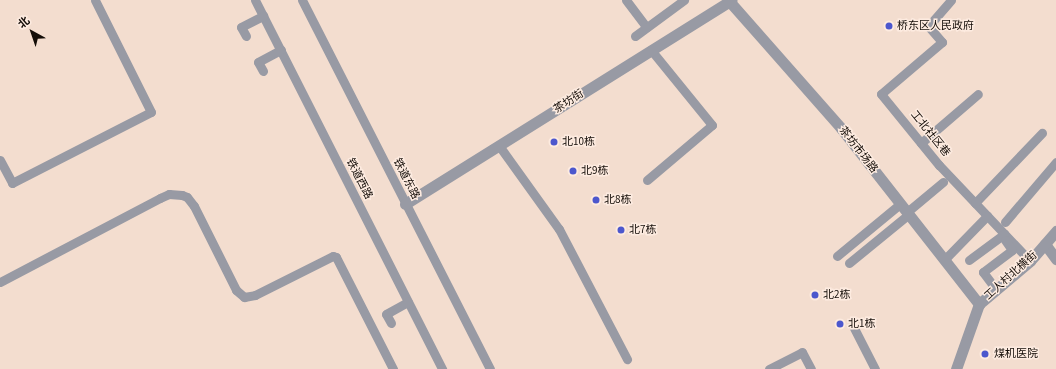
<!DOCTYPE html>
<html>
<head>
<meta charset="utf-8">
<style>
	body { margin:0 }
	#map { position:relative; width:1056px; height:369px; overflow:hidden; background:#f3ddcf; font-family:"Source Sans 3","Noto Sans SC",sans-serif }
	div>[style] { position:absolute }
	[style*='--x'] { left:calc(var(--x)*1px); top:calc(var(--y)*1px); width:calc(var(--w)*1px); rotate:calc(var(--a)*1deg) }
	.minor>* { height:9px; margin:-4.5px; padding:0 4.5px; transform-origin:4.5px; border-radius:4.5px; background:#989aa4 }
	.tertiary>* { height:11px; margin:-5.5px; padding:0 5.5px; transform-origin:5.5px; border-radius:5.5px; background:#989aa4 }
	.dots>* { width:11px; height:11px; translate:-50% -50%; box-sizing:border-box; border:2px solid #fdebe0; border-radius:50% }
	span { translate:-50% -50%; white-space:nowrap; text-align:center; line-height:1.15; -webkit-text-stroke:3px #fdebe0; paint-order:stroke }
	.poi-label { font-size:11px; color:#140d08 }
	.left { translate:0 -50%; text-align:left }
	.street-label { font-size:11px; color:#140d08 }
	.north { position:absolute; left:12px; top:12px; width:40px; height:40px; -webkit-text-stroke:3px #fdebe0; paint-order:stroke; rotate:320deg; font-size:11px; font-weight:700; line-height:16px; text-align:center; color:#140d08 }
	.north::after { content:''; display:block; margin:auto; width:14px; height:18px; background:#140d08; clip-path:polygon(50% 0,100% 100%,50% 72%,0 100%) }
</style>
</head>
<body>
<div id="map">
	<div class="minor">
		<div style="--x:255;--y:0;--w:414;--a:63.1"></div>
		<div style="--x:302;--y:0;--w:414;--a:63"></div>
		<div style="--x:626;--y:0;--w:34;--a:53"></div>
		<div style="--x:932;--y:22;--w:29;--a:-49"></div>
		<div style="--x:929;--y:27;--w:20;--a:49"></div>
		<div style="--x:942;--y:42;--w:80;--a:139.6"></div>
		<div style="--x:881;--y:94;--w:92;--a:50.8"></div>
		<div style="--x:939;--y:165;--w:132;--a:46.5"></div>
		<div style="--x:246;--y:36;--w:10;--a:-119"></div>
		<div style="--x:241;--y:27;--w:25;--a:-27"></div>
		<div style="--x:635;--y:36;--w:61;--a:-36.3"></div>
		<div style="--x:263;--y:71;--w:10;--a:-119"></div>
		<div style="--x:258;--y:62;--w:26;--a:-28"></div>
		<div style="--x:921;--y:143;--w:75;--a:-40.7"></div>
		<div style="--x:500;--y:147;--w:101;--a:54.3"></div>
		<div style="--x:559;--y:229;--w:147;--a:62.4"></div>
		<div style="--x:0;--y:160;--w:26;--a:62"></div>
		<div style="--x:12;--y:183;--w:156;--a:-27.1"></div>
		<div style="--x:151;--y:112;--w:125;--a:-116.6"></div>
		<div style="--x:647;--y:180;--w:85;--a:-40.2"></div>
		<div style="--x:712;--y:125;--w:97;--a:-129.1"></div>
		<div style="--x:975;--y:203;--w:97;--a:-46.3"></div>
		<div style="--x:907;--y:212;--w:47;--a:-39.8"></div>
		<div style="--x:1005;--y:222;--w:79;--a:-49.6"></div>
		<div style="--x:837;--y:256;--w:82;--a:-39.5"></div>
		<div style="--x:944;--y:260;--w:62;--a:-45.7"></div>
		<div style="--x:969;--y:260;--w:44;--a:-36.6"></div>
		<div style="--x:849;--y:263;--w:77;--a:-39.2"></div>
		<div style="--x:0;--y:282;--w:181;--a:-27.7"></div>
		<div style="--x:160;--y:198;--w:10;--a:-24"></div>
		<div style="--x:169;--y:194;--w:13;--a:4"></div>
		<div style="--x:182;--y:195;--w:5;--a:22"></div>
		<div style="--x:187;--y:197;--w:11;--a:52"></div>
		<div style="--x:194;--y:206;--w:94;--a:63.4"></div>
		<div style="--x:236;--y:290;--w:11;--a:41"></div>
		<div style="--x:244;--y:297;--w:11;--a:-10"></div>
		<div style="--x:255;--y:295;--w:87;--a:-26.6"></div>
		<div style="--x:333;--y:256;--w:3;--a:18"></div>
		<div style="--x:336;--y:257;--w:126;--a:63"></div>
		<div style="--x:992;--y:284;--w:15;--a:-127"></div>
		<div style="--x:983;--y:272;--w:36;--a:-37"></div>
		<div style="--x:1012;--y:250;--w:12;--a:-125"></div>
		<div style="--x:391;--y:323;--w:10;--a:-119"></div>
		<div style="--x:386;--y:314;--w:25;--a:-29"></div>
		<div style="--x:854;--y:328;--w:46;--a:62.9"></div>
		<div style="--x:769;--y:369;--w:37;--a:-27"></div>
		<div style="--x:802;--y:352;--w:19;--a:62"></div>
	</div>
	<div class="tertiary">
		<div style="--x:730;--y:2;--w:168;--a:48.6"></div>
		<div style="--x:841;--y:128;--w:224;--a:51.9"></div>
		<div style="--x:405;--y:204;--w:385;--a:-32"></div>
		<div style="--x:1045;--y:244;--w:19;--a:54"></div>
		<div style="--x:956;--y:369;--w:69;--a:-70.5"></div>
		<div style="--x:979;--y:304;--w:67;--a:-40.1"></div>
		<div style="--x:1030;--y:261;--w:40;--a:-49"></div>
	</div>
	<div class="dots">
		<div style="left:889px;top:26px;background:#4c57cd"></div>
		<div style="left:554px;top:142px;background:#4c57cd"></div>
		<div style="left:573px;top:171px;background:#4c57cd"></div>
		<div style="left:596px;top:200px;background:#4c57cd"></div>
		<div style="left:621px;top:230px;background:#4c57cd"></div>
		<div style="left:815px;top:295px;background:#4c57cd"></div>
		<div style="left:840px;top:324px;background:#4c57cd"></div>
		<div style="left:985px;top:354px;background:#4c57cd"></div>
	</div>
	<div class="poi-label">
		<span class="left" style="left:897px;top:26px">桥东区人民政府</span>
		<span class="left" style="left:562px;top:142px">北10栋</span>
		<span class="left" style="left:581px;top:171px">北9栋</span>
		<span class="left" style="left:604px;top:200px">北8栋</span>
		<span class="left" style="left:629px;top:230px">北7栋</span>
		<span class="left" style="left:823px;top:295px">北2栋</span>
		<span class="left" style="left:848px;top:324px">北1栋</span>
		<span class="left" style="left:994px;top:354px">煤机医院</span>
	</div>
	<div class="street-label">
		<span style="left:569px;top:102px;rotate:-33deg">茶坊街</span>
		<span style="left:930px;top:134px;rotate:51deg">工北社区巷</span>
		<span style="left:858px;top:150px;rotate:52deg">茶坊市场路</span>
		<span style="left:359px;top:179px;rotate:63deg">铁道西路</span>
		<span style="left:406px;top:179px;rotate:63deg">铁道东路</span>
		<span style="left:1011px;top:276px;rotate:-42deg">工人村北横街</span>
	</div>
	<div class="north">北</div>
</div>
</body>
</html>
